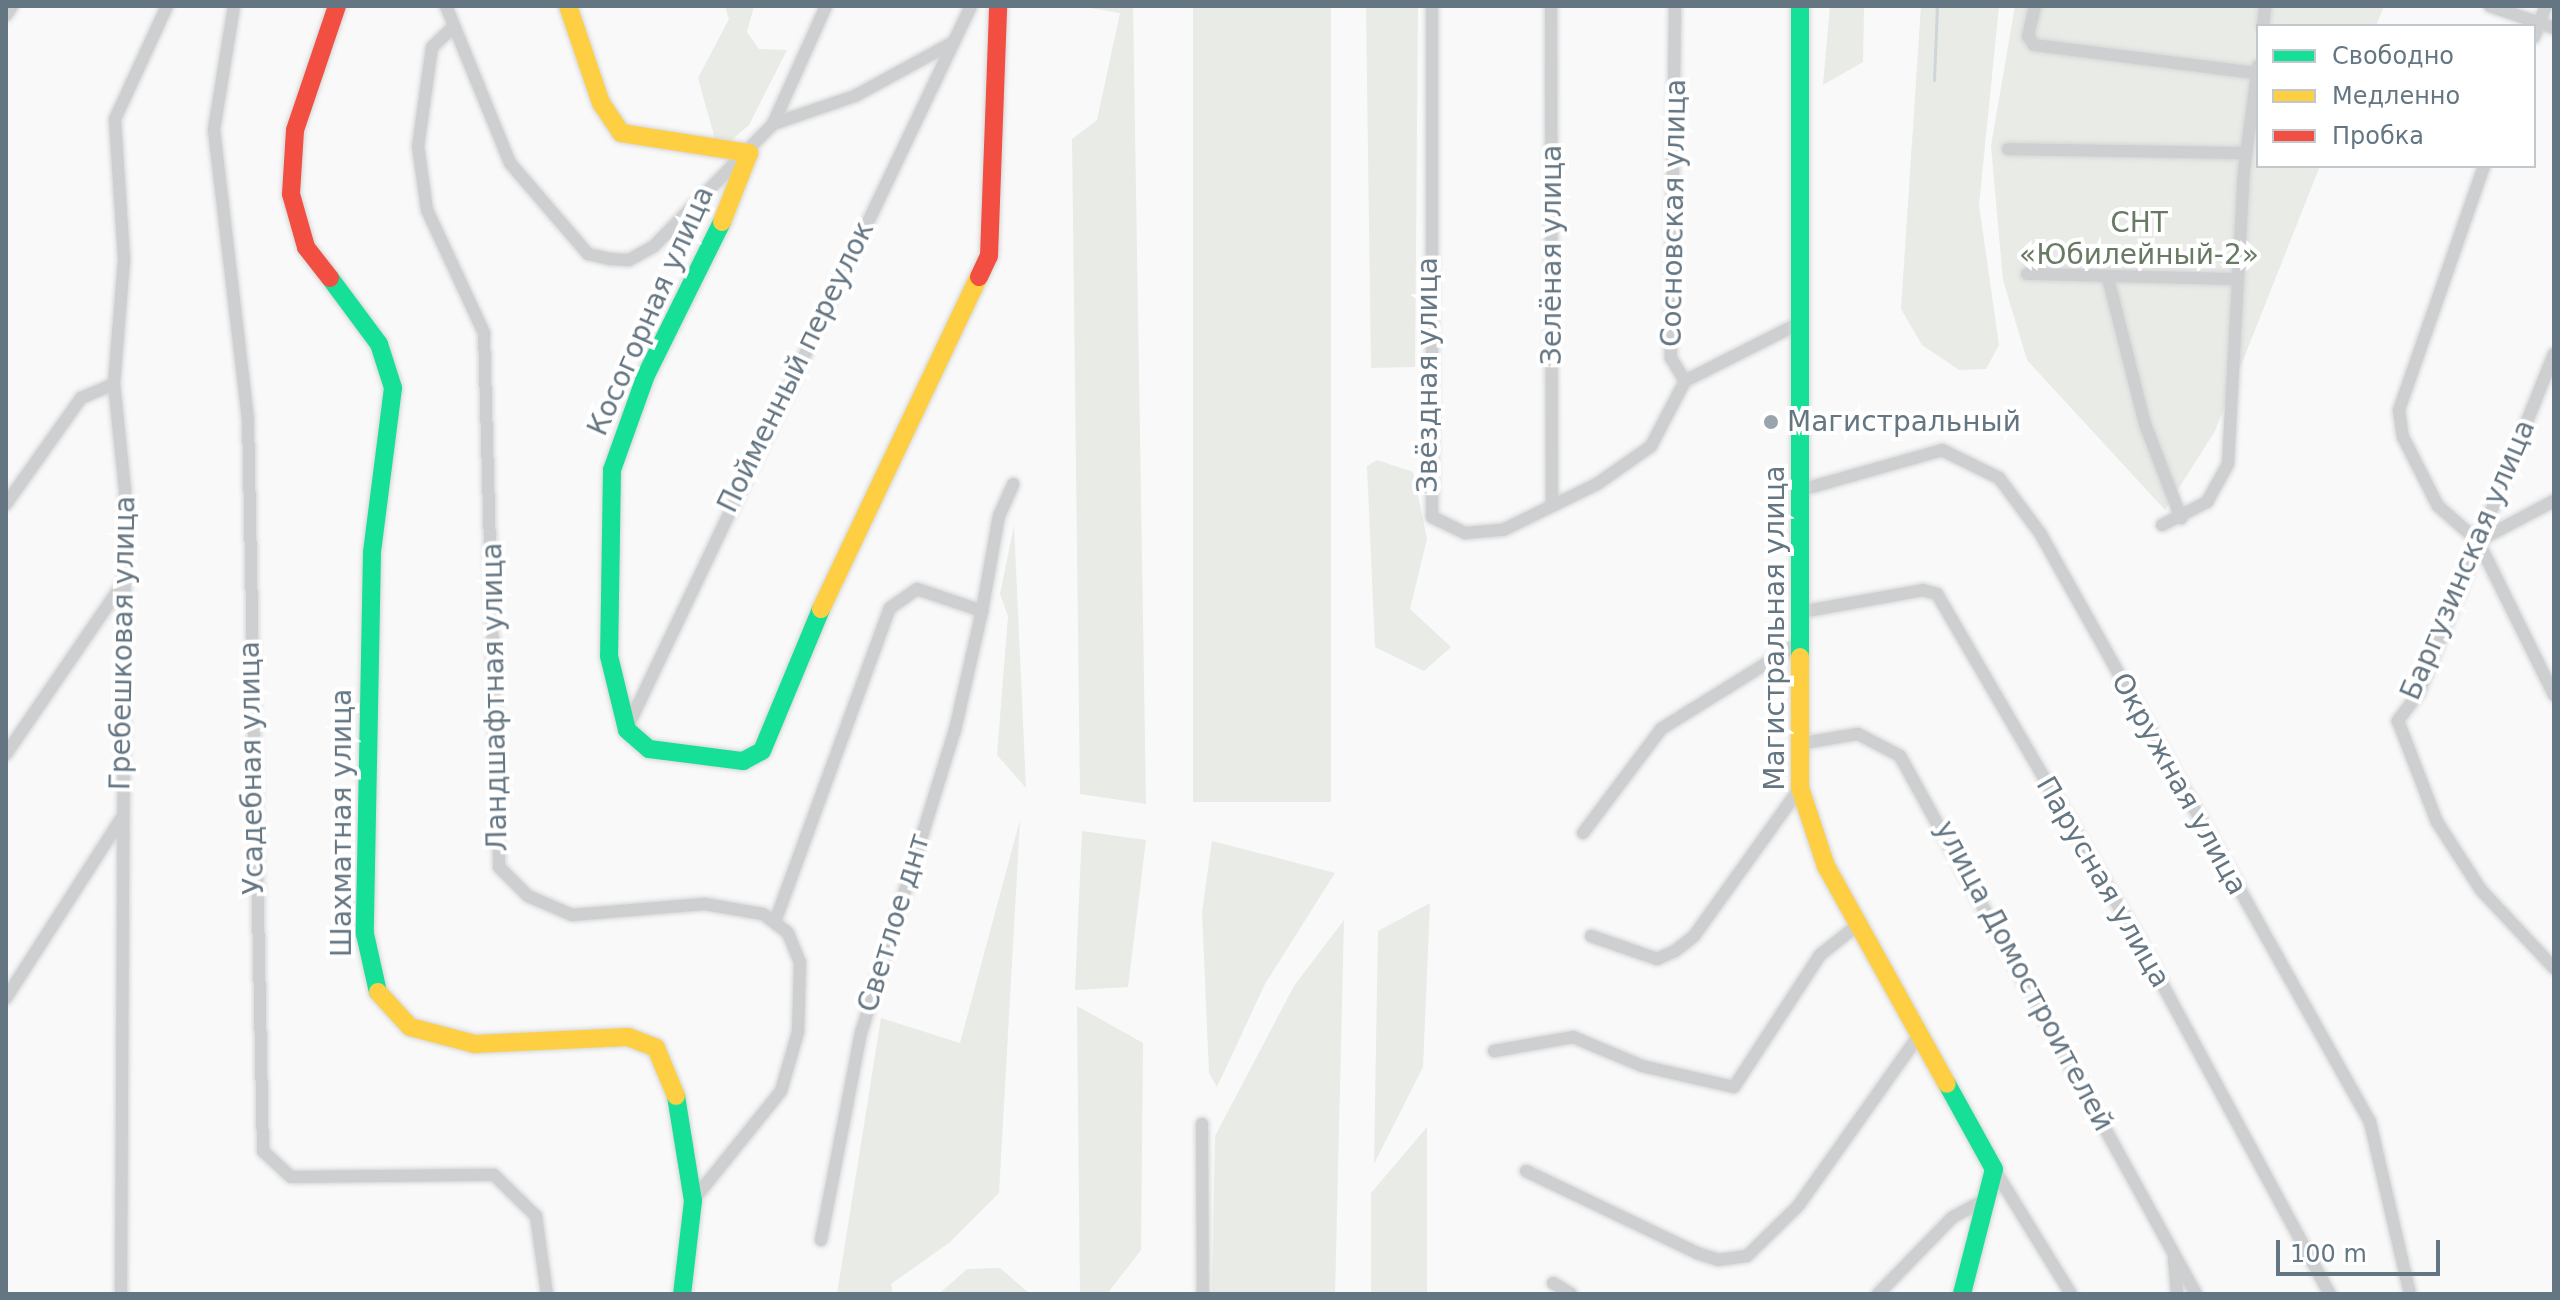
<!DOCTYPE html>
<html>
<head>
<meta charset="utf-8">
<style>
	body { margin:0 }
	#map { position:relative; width:2560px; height:1300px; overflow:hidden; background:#f9f9f9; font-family:"DejaVu Sans",sans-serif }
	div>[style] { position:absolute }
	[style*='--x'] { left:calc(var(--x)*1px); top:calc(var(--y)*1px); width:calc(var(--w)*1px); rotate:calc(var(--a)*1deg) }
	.green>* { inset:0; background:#e8ebe6; transform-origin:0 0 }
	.stream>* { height:3px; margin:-1.5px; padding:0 1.5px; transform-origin:1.5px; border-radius:1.5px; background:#ced6d9 }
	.roads { filter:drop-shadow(0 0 2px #d5d6d7) drop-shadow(0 0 2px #d5d6d7) }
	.street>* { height:12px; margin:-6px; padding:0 6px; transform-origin:6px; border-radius:6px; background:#cecfd0 }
	.fast>* { height:18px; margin:-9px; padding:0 9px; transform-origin:9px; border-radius:9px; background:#16e098 }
	.slow>* { height:18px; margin:-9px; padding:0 9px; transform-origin:9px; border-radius:9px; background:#ffcf43 }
	.jam>* { height:18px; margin:-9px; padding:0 9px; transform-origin:9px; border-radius:9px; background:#f24e42 }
	.dots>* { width:22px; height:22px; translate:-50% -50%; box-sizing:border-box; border:4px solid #fff; border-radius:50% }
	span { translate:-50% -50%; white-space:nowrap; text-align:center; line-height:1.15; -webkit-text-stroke:8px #fff; paint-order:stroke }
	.street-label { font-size:28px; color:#657683 }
	.park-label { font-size:28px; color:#687a64 }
	.poi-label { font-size:28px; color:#657683 }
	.left { translate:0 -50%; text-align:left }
	.frame { position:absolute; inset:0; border:8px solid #657683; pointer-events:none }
	.legend { position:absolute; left:2256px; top:24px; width:280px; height:144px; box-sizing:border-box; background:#fff; border:2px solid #c1c8cd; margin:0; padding:10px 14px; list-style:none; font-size:24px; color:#657683 }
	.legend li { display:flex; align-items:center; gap:16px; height:40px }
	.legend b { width:40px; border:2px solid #c1c8cd }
	.scale { position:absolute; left:2276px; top:1240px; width:164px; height:36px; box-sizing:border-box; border:4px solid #657683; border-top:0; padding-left:10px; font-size:24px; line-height:28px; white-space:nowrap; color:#657683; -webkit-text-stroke:6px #fff; paint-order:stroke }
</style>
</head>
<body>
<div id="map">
	<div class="green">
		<div style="clip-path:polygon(725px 6px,754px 6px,747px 32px,759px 49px,787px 50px,749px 125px,728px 143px,715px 139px,698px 78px,729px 19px)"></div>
		<div style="clip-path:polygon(1078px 6px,1133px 6px,1146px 804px,1080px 794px,1072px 139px,1097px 120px,1120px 13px)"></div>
		<div style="left:1193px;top:6px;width:138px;height:796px"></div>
		<div style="clip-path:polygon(1366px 6px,1418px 6px,1415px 367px,1371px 368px)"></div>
		<div style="clip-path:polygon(1830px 6px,1864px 6px,1863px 62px,1823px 85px)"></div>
		<div style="clip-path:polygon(1921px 6px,1999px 6px,1979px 205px,1999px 345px,1986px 369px,1959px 370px,1922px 345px,1901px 309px)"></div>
		<div style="clip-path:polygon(2015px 6px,2384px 6px,2376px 26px,2258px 26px,2258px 166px,2320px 166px,2215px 431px,2165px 510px,2027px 360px,2003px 280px,1991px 146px)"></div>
		<div style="clip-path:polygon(1377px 460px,1413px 472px,1427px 539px,1410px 609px,1451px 647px,1424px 671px,1375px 647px,1367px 466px)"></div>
		<div style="clip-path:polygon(1014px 526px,1017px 590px,1026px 788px,997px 755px,1008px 616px,1000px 594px)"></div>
		<div style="clip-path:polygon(1020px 820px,999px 1193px,949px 1243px,891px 1284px,893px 1294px,837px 1294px,881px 1018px,960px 1043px)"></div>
		<div style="clip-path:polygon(1082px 831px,1146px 840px,1128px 987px,1075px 990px)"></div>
		<div style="clip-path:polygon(1212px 841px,1335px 873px,1265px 984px,1217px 1087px,1209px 1073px,1202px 912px)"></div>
		<div style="clip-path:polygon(1430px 903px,1423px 1067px,1374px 1164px,1378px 931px)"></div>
		<div style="clip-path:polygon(1344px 920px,1335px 1294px,1212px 1294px,1215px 1136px,1294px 986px)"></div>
		<div style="clip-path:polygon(1077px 1006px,1143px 1043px,1141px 1250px,1107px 1294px,1080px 1294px)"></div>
		<div style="clip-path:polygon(1427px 1127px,1427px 1294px,1371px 1294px,1371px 1193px)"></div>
		<div style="clip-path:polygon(1000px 1268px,1030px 1294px,939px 1294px,967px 1269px)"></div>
	</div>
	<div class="stream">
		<div style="--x:1934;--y:80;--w:74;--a:-87.7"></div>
	</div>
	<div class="roads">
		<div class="street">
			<div style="--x:234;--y:6;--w:126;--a:99.2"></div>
			<div style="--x:214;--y:130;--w:290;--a:83.3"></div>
			<div style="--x:248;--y:418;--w:733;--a:88.83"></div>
			<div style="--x:263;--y:1151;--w:38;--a:43"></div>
			<div style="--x:291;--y:1177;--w:203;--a:-0.6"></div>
			<div style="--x:494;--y:1175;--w:59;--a:44.3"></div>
			<div style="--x:536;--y:1216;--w:79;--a:82"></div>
			<div style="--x:446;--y:6;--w:170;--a:67.8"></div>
			<div style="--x:510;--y:163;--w:120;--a:49.4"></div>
			<div style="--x:588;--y:254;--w:22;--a:13"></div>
			<div style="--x:609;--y:259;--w:20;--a:3"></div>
			<div style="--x:629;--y:260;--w:29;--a:-29"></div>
			<div style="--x:654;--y:246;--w:170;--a:-45.7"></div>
			<div style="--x:773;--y:124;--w:87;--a:-18.9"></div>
			<div style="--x:855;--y:96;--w:111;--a:-28.7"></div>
			<div style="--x:1432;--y:6;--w:511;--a:90"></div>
			<div style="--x:1432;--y:517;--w:37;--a:26"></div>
			<div style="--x:1465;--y:533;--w:38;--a:-5"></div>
			<div style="--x:1503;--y:530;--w:105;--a:-26.1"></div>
			<div style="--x:1597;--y:484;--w:66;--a:-35.1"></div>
			<div style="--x:1651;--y:446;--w:73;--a:-62.4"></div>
			<div style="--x:1551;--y:6;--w:498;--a:89.9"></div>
			<div style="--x:1675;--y:6;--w:352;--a:90.7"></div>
			<div style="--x:1671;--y:358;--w:27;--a:59"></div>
			<div style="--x:1685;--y:381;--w:131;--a:-26.8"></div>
			<div style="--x:2035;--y:6;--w:31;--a:103"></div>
			<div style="--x:2028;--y:36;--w:11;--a:56"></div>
			<div style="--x:2034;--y:45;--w:225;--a:7.2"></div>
			<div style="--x:2490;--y:6;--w:68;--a:19"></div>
			<div style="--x:6;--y:15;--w:11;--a:-56"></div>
			<div style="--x:2263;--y:26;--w:20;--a:-84"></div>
			<div style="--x:453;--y:27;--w:29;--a:136"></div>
			<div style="--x:432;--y:47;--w:100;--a:98"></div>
			<div style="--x:418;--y:146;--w:65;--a:82"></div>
			<div style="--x:427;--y:210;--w:136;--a:65.1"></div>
			<div style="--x:484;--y:333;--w:534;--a:88.39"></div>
			<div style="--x:499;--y:867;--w:41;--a:45"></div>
			<div style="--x:528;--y:896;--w:48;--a:23.4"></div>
			<div style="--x:572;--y:915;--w:133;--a:-4.7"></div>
			<div style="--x:705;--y:904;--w:59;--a:9.8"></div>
			<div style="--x:763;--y:914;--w:31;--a:37"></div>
			<div style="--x:788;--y:933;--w:31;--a:68"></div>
			<div style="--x:800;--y:962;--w:70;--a:91.6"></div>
			<div style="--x:798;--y:1032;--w:61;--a:106.1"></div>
			<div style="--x:781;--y:1091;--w:137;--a:128.8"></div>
			<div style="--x:2534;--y:37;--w:33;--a:-69"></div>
			<div style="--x:773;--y:124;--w:129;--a:-65.8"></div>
			<div style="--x:2008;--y:149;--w:238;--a:1"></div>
			<div style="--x:2484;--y:166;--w:258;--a:109.2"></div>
			<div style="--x:2399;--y:410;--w:27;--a:82"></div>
			<div style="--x:2403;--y:437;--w:77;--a:63.1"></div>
			<div style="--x:2438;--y:506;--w:53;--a:41.2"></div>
			<div style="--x:2478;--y:541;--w:172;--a:63.7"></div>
			<div style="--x:2027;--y:274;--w:211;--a:1.4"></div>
			<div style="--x:2108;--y:278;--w:151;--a:75.8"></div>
			<div style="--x:2145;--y:424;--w:101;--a:69"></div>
			<div style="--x:2554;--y:354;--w:366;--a:111.8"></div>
			<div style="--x:2418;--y:694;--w:34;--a:127"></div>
			<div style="--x:2398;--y:721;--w:108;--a:68.9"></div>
			<div style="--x:2437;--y:822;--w:81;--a:57.1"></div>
			<div style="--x:2481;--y:890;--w:107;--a:46.9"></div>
			<div style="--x:1801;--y:490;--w:147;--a:-15.8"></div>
			<div style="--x:1942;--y:450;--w:64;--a:26.2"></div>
			<div style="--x:1999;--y:478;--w:69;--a:53.3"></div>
			<div style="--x:2040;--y:533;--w:675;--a:60.74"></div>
			<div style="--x:2370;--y:1122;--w:177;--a:76.9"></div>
			<div style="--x:6;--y:504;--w:130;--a:-54.7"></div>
			<div style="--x:81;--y:398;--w:36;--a:-23"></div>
			<div style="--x:2162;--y:525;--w:51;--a:-27.1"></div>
			<div style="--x:2207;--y:502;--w:43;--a:-61.1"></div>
			<div style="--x:2228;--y:464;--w:294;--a:-86.9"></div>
			<div style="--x:2244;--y:170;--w:105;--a:-82.3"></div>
			<div style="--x:2478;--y:541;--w:86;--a:-27.8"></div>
			<div style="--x:1801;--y:612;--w:124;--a:-10.2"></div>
			<div style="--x:1923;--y:590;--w:15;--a:16"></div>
			<div style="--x:1937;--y:594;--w:391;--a:59.8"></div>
			<div style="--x:2134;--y:932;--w:412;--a:61.6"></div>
			<div style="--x:628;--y:726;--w:798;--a:-64.53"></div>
			<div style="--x:1798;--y:744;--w:61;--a:-9.5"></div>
			<div style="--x:1858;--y:734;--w:47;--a:27.6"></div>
			<div style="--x:1900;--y:756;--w:614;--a:61.18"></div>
			<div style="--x:6;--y:754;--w:207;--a:-55.6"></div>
			<div style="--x:1583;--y:833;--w:130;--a:-53.1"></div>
			<div style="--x:1661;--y:729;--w:163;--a:-31.9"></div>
			<div style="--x:776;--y:919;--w:331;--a:-69.9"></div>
			<div style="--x:890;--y:608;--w:33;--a:-35"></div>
			<div style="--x:917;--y:589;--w:69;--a:18.7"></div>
			<div style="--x:982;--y:611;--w:97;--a:-79.9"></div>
			<div style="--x:999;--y:516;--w:35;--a:-66"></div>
			<div style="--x:1591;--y:936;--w:70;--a:19.2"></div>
			<div style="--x:1657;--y:959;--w:20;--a:-24"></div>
			<div style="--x:1675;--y:951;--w:24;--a:-38"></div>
			<div style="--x:1694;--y:936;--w:182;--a:-54.4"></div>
			<div style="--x:6;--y:998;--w:213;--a:-57.3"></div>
			<div style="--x:1494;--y:1051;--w:80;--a:-10"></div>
			<div style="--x:1573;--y:1037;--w:75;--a:22.8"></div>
			<div style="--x:1642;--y:1066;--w:94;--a:12.9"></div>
			<div style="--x:1734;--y:1087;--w:158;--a:-56.9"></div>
			<div style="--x:1820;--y:955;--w:50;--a:-38.5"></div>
			<div style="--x:1202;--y:1124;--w:170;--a:89.7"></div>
			<div style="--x:1994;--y:1169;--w:147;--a:58.4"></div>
			<div style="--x:1526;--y:1171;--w:190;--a:25.6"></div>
			<div style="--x:1697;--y:1253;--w:22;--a:18"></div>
			<div style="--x:1718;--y:1260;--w:29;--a:-8"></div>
			<div style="--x:1747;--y:1256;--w:71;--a:-44.4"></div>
			<div style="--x:1798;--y:1206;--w:209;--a:-54.7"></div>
			<div style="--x:821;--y:1240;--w:211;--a:-79.1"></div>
			<div style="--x:861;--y:1033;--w:317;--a:-72.8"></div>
			<div style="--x:955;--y:730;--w:122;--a:-77.2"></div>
			<div style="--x:2174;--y:1259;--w:35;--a:85"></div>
			<div style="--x:1553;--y:1283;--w:21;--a:31"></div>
			<div style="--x:121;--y:1294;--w:804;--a:-89.71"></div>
			<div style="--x:125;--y:490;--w:107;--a:-95.9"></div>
			<div style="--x:114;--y:384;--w:125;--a:-85.4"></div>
			<div style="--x:124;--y:259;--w:140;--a:-93.7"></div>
			<div style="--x:115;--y:119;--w:124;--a:-65.3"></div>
			<div style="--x:1878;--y:1294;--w:107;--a:-45.8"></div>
			<div style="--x:1953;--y:1217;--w:36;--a:-28"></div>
		</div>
		<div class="fast">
			<div style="--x:1800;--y:6;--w:651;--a:90"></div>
			<div style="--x:722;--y:222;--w:171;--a:116.4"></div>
			<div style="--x:646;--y:375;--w:101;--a:109.7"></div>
			<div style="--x:612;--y:470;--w:186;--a:90.9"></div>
			<div style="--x:609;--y:656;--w:76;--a:76.3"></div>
			<div style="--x:627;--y:730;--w:29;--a:41"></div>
			<div style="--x:649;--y:749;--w:95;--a:7.3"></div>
			<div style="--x:743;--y:761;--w:21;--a:-28"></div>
			<div style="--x:762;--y:751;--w:154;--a:-67.4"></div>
			<div style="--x:330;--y:278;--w:82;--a:53.4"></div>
			<div style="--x:379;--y:344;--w:46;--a:72.3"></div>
			<div style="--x:393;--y:388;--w:166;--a:97.3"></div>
			<div style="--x:372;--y:553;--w:381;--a:91.1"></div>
			<div style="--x:365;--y:934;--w:59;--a:77.4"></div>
			<div style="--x:1947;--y:1084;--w:97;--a:61.1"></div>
			<div style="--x:1994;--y:1169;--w:129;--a:104.4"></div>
			<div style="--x:676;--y:1096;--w:106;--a:80.8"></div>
			<div style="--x:693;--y:1201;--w:94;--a:96.7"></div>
		</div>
		<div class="slow">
			<div style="--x:568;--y:6;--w:102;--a:71.2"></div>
			<div style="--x:601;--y:103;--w:36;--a:56"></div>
			<div style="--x:621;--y:133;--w:130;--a:8.9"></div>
			<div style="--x:749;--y:153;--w:74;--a:111.4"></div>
			<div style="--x:821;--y:609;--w:368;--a:-64.6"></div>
			<div style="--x:1800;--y:657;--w:131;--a:90"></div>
			<div style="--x:1800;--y:788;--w:82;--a:71.6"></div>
			<div style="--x:1826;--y:866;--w:249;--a:61"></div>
			<div style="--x:378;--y:992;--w:47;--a:47.6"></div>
			<div style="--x:410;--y:1027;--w:67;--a:14.7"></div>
			<div style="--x:475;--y:1044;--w:153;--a:-2.6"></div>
			<div style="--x:628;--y:1037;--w:30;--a:21"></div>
			<div style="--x:656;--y:1048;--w:52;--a:67.4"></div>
		</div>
		<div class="jam">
			<div style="--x:979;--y:277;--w:23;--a:-65"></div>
			<div style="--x:989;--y:256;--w:250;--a:-87.9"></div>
			<div style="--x:330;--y:278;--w:39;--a:-128"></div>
			<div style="--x:306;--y:247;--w:55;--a:-105.8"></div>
			<div style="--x:291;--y:194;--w:64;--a:-86.4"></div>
			<div style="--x:295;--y:130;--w:131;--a:-71.3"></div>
		</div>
	</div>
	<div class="dots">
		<div style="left:1771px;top:422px;background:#99a4ac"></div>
	</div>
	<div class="street-label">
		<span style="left:1674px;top:213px;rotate:-89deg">Сосновская улица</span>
		<span style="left:1552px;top:255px;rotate:-90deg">Зелёная улица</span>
		<span style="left:651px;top:311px;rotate:-66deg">Косогорная улица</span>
		<span style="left:796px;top:367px;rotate:-64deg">Пойменный переулок</span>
		<span style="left:1428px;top:375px;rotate:-90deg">Звёздная улица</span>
		<span style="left:2468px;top:560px;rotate:-67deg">Баргузинская улица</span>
		<span style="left:1775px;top:628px;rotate:-90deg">Магистральная улица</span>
		<span style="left:123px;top:643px;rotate:-89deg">Гребешковая улица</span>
		<span style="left:495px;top:697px;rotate:-91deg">Ландшафтная улица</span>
		<span style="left:252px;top:768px;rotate:-91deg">Усадебная улица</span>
		<span style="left:2179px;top:784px;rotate:61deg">Окружная улица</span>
		<span style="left:342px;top:823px;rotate:-90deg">Шахматная улица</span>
		<span style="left:2103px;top:882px;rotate:60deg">Парусная улица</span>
		<span style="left:894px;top:923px;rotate:-73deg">Светлое днт</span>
		<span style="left:2024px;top:976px;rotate:62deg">улица Домостроителей</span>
	</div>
	<div class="park-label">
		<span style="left:2139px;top:239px">СНТ<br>«Юбилейный-2»</span>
	</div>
	<div class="poi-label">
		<span class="left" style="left:1787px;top:422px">Магистральный</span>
	</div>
	<div class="frame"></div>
	<ul class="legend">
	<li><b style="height:10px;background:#16e098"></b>Свободно</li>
	<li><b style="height:10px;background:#ffcf43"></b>Медленно</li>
	<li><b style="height:10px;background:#f24e42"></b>Пробка</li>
	</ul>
	<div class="scale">100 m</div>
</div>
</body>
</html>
